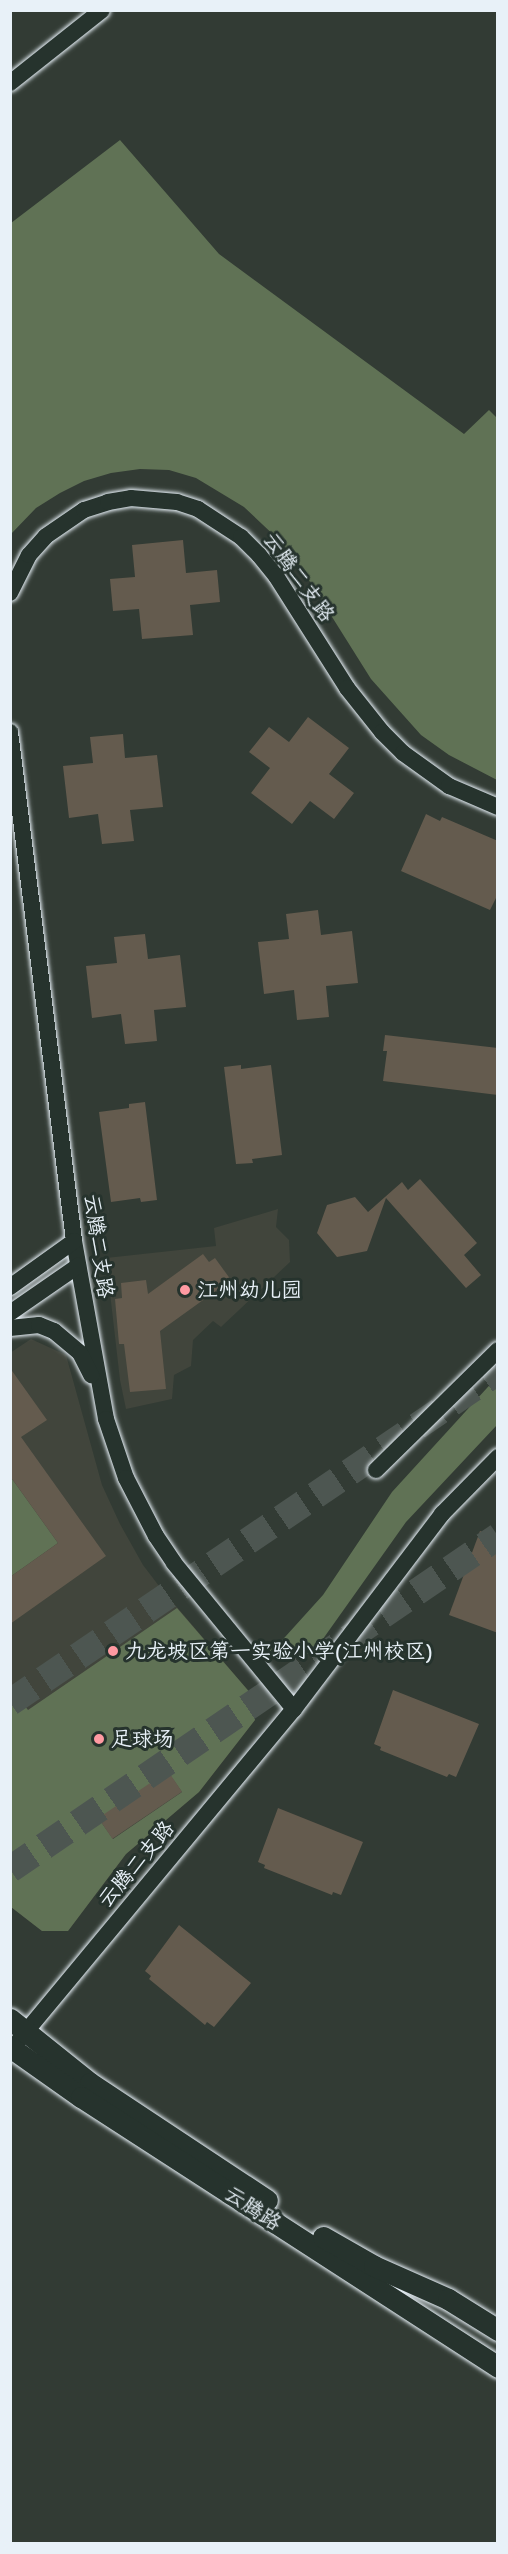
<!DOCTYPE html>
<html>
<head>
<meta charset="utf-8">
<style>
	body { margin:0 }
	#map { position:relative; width:508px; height:2554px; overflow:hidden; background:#323b34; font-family:Itim,"LXGW WenKai TC",sans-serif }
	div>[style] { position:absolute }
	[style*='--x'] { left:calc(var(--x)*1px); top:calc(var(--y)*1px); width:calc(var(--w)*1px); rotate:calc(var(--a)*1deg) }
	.built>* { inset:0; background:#41453c }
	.green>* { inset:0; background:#607255 }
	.building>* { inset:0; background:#645b4e; transform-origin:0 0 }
	.trunk-tunnel>* { height:27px; margin-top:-13.5px; transform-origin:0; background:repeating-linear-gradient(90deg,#4d5651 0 27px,transparent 0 41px) }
	.roads { filter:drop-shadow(0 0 2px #e8f1f8) drop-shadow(0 0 2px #e8f1f8) }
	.minor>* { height:16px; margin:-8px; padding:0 8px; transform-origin:8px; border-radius:8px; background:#26332d }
	.tertiary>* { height:21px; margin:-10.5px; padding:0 10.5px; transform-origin:10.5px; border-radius:10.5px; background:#26332d }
	.dots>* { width:16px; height:16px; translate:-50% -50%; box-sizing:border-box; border:3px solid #26332d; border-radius:50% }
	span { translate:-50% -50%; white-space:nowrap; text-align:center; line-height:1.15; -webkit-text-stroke:6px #26332d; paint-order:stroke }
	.street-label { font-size:21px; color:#e8f1f8 }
	.poi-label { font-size:21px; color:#e8f1f8 }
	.left { translate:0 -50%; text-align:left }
	.frame { position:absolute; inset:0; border:12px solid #e8f1f8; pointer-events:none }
</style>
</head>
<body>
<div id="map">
	<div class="built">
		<div style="clip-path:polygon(278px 1209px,276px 1227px,289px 1240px,290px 1262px,221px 1327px,213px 1321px,193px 1340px,191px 1366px,174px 1375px,172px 1399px,126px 1409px,120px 1380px,106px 1258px,216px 1246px,214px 1228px)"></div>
		<div style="clip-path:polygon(31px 1339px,66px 1355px,102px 1485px,120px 1524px,143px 1565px,159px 1586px,252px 1695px,255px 1720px,199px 1792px,126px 1854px,68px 1931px,42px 1931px,11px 1907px,10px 1353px)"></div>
	</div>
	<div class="green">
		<div style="clip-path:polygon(120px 140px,219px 254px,464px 434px,489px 410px,497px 418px,497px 780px,449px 755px,421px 735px,371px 679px,295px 558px,279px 540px,244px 507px,196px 478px,169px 470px,140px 469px,111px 473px,84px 481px,60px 493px,36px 508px,11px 534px,11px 223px)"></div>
		<div style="clip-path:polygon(497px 1377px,497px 1425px,406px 1522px,313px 1653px,281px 1657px,262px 1646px,276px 1647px,323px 1595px,392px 1492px)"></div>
		<div style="clip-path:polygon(10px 1476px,58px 1543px,10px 1577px)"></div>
		<div style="clip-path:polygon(evenodd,177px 1608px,252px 1695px,255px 1720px,199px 1792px,126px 1854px,68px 1931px,42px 1931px,11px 1907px,10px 1687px,28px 1710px,177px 1608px,168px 1772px,182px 1792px,113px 1839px,99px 1819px,168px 1772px)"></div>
	</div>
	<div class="building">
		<div style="clip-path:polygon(183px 540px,186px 573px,217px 570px,220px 602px,190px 605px,193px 635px,142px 639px,139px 609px,113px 611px,110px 579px,135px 577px,132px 545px)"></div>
		<div style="clip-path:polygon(308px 717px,349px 748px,329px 774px,354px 793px,334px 819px,310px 801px,292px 824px,251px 793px,270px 768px,249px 752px,269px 727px,289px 742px)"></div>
		<div style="clip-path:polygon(123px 734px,125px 758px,157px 755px,163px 807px,130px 810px,134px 841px,102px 844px,98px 814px,69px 818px,63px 766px,93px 763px,90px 737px)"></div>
		<div style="clip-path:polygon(426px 814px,440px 821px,442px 817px,498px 841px,498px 894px,490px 910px,401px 871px)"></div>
		<div style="clip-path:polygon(318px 910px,321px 935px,352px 931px,358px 983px,326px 986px,329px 1017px,297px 1020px,294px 990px,264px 994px,258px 942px,289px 939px,286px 914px)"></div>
		<div style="clip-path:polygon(145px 934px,148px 959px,180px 955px,186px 1007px,154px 1010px,157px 1041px,125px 1044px,121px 1014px,92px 1018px,86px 966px,117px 963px,114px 937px)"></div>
		<div style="clip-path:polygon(385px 1035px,498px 1048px,498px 1095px,383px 1081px,387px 1051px,383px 1051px)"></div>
		<div style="clip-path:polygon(241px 1065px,241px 1069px,271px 1065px,282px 1155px,252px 1159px,253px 1163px,236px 1164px,224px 1067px)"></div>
		<div style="clip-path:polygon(145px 1102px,157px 1200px,141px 1202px,140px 1198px,111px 1202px,99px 1112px,129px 1108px,129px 1104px)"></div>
		<div style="clip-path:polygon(420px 1179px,477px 1243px,464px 1255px,481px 1275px,466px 1288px,386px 1198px,367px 1251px,337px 1257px,317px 1233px,327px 1205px,355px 1197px,368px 1212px,402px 1182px,408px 1190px)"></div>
		<div style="clip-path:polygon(203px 1254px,209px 1262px,215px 1258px,231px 1280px,160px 1331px,166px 1389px,130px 1392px,124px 1344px,119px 1344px,115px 1299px,122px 1298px,121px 1283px,146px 1280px,148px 1294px)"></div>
		<div style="clip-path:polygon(10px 1368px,47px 1420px,21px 1437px,106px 1556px,10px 1624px,10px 1577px,58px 1543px,10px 1476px)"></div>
		<div style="clip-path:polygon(480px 1531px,498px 1537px,498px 1633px,449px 1615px)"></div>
		<div style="clip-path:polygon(393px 1690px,479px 1724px,456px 1777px,449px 1774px,447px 1777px,380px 1750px,381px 1747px,374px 1744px)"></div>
		<div style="left:168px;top:1771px;width:25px;height:84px;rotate:56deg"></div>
		<div style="clip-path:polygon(278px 1808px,363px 1842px,341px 1895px,333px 1892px,332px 1895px,264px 1868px,265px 1865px,258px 1862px)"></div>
		<div style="clip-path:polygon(179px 1925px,251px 1983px,214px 2027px,207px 2022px,205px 2025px,149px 1979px,151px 1976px,145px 1971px)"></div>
	</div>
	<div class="trunk-tunnel">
		<div style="--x:10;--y:1702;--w:590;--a:-34.15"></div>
		<div style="--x:10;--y:1869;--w:591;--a:-34.31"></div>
	</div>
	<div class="roads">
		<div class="minor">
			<div style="--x:10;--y:83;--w:117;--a:-38.4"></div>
			<div style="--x:10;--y:593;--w:42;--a:-63.4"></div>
			<div style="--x:29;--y:555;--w:25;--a:-48"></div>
			<div style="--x:46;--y:536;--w:46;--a:-34.4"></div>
			<div style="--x:84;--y:510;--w:25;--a:-18"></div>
			<div style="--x:108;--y:502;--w:23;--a:-10"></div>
			<div style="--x:131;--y:498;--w:46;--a:5"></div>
			<div style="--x:177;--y:502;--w:22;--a:18"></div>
			<div style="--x:198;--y:509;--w:51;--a:33.1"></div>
			<div style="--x:241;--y:537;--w:25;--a:45"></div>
			<div style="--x:259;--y:555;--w:27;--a:51"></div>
			<div style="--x:276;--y:576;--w:133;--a:57.6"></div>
			<div style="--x:347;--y:688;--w:56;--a:51.5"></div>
			<div style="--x:382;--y:732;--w:30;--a:45"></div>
			<div style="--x:403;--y:753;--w:57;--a:35.7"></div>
			<div style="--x:449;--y:786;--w:53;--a:23.2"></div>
			<div style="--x:10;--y:732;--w:513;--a:82.83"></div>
			<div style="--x:74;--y:1241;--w:181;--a:79.8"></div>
			<div style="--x:106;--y:1419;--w:62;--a:71.3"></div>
			<div style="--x:126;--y:1478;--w:65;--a:62.7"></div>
			<div style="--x:156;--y:1536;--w:32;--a:56"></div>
			<div style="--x:174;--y:1563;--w:189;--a:50.6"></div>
			<div style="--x:10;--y:1287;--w:79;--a:-35.7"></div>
			<div style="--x:10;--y:1313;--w:83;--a:-34.7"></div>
			<div style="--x:10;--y:1328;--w:29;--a:-6"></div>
			<div style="--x:39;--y:1325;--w:16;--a:22"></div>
			<div style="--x:54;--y:1331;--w:34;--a:40"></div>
			<div style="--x:80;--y:1353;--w:25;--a:63"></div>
			<div style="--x:376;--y:1470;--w:171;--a:-44.5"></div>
			<div style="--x:19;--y:2040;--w:430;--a:-50.3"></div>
			<div style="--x:294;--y:1709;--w:245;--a:-52.8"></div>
			<div style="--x:442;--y:1514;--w:80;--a:-45.5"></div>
		</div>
		<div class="tertiary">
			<div style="--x:10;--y:2019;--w:102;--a:38.7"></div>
			<div style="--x:90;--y:2083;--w:212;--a:33.5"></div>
			<div style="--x:10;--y:2047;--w:87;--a:35.2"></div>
			<div style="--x:81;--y:2097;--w:497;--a:32.9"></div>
			<div style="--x:323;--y:2237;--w:59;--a:29.6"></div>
			<div style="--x:374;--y:2266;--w:81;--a:24"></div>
			<div style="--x:448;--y:2299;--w:59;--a:31.8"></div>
		</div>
	</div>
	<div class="dots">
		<div style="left:185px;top:1290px;background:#ff9aa2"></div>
		<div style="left:113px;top:1651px;background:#ff9aa2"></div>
		<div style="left:99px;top:1739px;background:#ff9aa2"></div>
	</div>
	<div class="street-label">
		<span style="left:299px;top:577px;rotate:54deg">云腾二支路</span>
		<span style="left:99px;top:1246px;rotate:82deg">云腾二支路</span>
		<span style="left:136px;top:1864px;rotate:-50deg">云腾二支路</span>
		<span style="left:253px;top:2208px;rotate:33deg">云腾路</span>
	</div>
	<div class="poi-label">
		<span class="left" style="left:197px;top:1290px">江州幼儿园</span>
		<span class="left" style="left:125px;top:1651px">九龙坡区第一实验小学(江州校区)</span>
		<span class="left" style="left:111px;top:1739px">足球场</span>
	</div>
	<div class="frame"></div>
</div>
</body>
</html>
